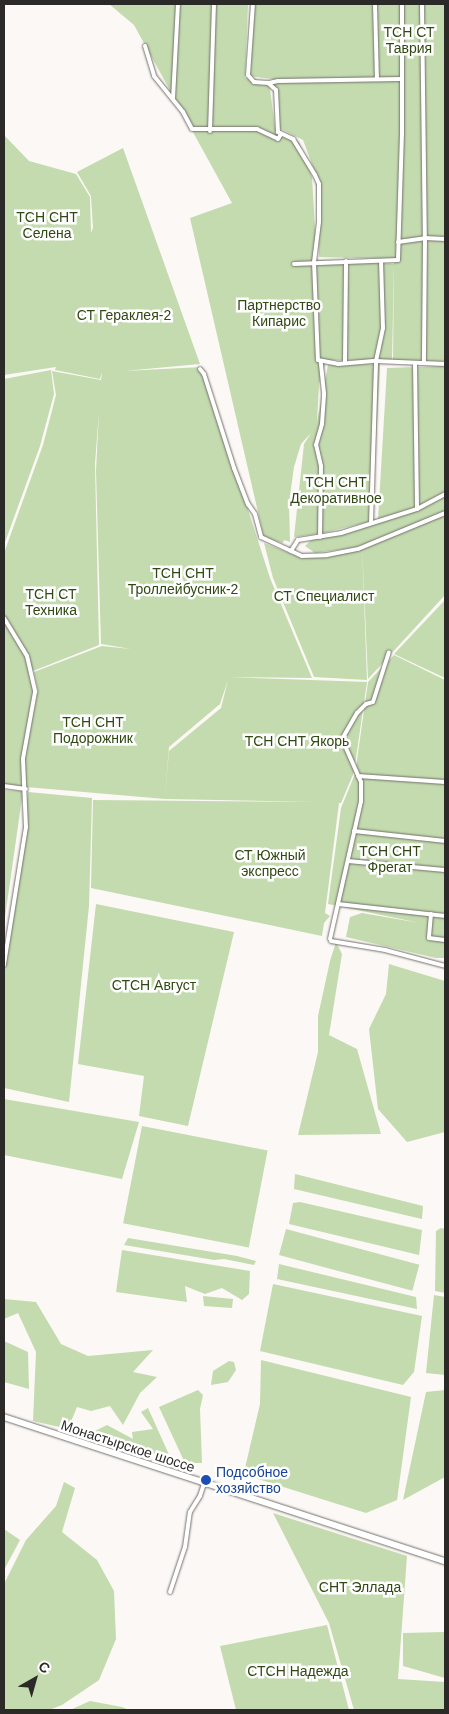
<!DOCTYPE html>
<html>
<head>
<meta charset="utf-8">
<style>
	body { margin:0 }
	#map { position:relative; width:449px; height:1714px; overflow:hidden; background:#fcf8f5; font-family:Helvetica,sans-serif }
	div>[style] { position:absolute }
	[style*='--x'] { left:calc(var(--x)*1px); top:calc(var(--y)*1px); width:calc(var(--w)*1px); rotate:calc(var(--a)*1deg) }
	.green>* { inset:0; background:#c3dbae; transform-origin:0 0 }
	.roads { filter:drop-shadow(0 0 1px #73706c) drop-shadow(0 0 1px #73706c) }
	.street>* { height:4px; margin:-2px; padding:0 2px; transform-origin:2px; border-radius:2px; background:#fff }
	.secondary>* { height:5.5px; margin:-2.75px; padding:0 2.75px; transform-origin:2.75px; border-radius:2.75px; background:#fff }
	.dots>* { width:14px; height:14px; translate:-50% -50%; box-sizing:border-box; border:2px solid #fff; border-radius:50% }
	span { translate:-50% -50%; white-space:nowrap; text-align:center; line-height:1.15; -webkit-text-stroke:5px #fff; paint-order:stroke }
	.park-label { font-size:14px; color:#304812 }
	.street-label { font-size:14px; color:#2b2a28 }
	.transit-label { font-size:14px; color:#164399 }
	.left { translate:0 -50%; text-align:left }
	.frame { position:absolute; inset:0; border:5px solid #2b2a28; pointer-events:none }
	.north { position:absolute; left:10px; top:1654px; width:50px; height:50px; -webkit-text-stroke:4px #fff; paint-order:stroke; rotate:38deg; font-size:14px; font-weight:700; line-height:20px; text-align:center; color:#2b2a28 }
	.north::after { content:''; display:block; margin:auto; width:18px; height:22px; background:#2b2a28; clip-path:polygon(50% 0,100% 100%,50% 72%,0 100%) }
</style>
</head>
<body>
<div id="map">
	<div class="green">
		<div style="clip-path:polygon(109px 4px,248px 4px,245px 78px,269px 82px,275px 127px,299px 142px,312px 177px,317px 260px,394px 264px,392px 361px,326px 360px,319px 384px,317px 422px,328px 365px,380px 364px,372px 521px,323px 533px,294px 537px,304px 444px,311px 433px,301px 444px,294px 467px,289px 503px,290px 542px,284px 540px,283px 543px,264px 538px,190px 218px,232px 203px,134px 25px)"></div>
		<div style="clip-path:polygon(253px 4px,445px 4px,445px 361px,393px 361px,394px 259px,319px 257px,316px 175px,303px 140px,279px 128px,273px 79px,248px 76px)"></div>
		<div style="clip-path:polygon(evenodd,4px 135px,29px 161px,76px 174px,90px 197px,91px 233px,93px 228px,91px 196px,77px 172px,123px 148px,200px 364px,124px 371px,202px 367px,270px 578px,312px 678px,228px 677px,367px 682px,354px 772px,341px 803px,339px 803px,325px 913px,330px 916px,324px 923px,322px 936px,91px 888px,93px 800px,315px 802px,165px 799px,26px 787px,24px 759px,38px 690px,34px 672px,102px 646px,131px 649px,101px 644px,96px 471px,99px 411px,95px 464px,99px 645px,33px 671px,28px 656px,4px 615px,4px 553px,43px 445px,56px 395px,52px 371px,101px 380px,102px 372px,100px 379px,55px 370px,56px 367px,4px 375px,4px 135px,228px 680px,221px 708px,169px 751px,165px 797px,169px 747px,220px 704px,228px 680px)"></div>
		<div style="clip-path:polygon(445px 366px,445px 595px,368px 679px,362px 545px,367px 680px,314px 677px,273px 578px,264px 543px,302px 558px,353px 550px,358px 547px,315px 553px,305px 546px,310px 541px,378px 520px,387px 368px)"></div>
		<div style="clip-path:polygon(51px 370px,54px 394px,40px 446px,4px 545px,4px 379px)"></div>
		<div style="clip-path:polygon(445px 600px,445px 678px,394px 654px)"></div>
		<div style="clip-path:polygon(4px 620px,26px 656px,34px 692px,22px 759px,24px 787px,4px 787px)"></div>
		<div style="clip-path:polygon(394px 655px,445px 680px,445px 958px,436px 958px,346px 937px,350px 917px,362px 913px,420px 923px,328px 904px,341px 808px,355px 774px,368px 682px)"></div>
		<div style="clip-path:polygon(4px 790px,23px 791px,4px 924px)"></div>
		<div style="clip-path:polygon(28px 792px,92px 798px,89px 906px,69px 1102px,4px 1088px,4px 978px)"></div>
		<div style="clip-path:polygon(96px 904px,234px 932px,188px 1126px,139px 1116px,144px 1076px,78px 1064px)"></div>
		<div style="clip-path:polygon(336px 942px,342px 954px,329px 1035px,357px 1049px,381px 1134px,298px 1135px,318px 1052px,318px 1016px,330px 961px)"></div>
		<div style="clip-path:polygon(389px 964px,445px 981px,445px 1132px,407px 1142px,378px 1109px,369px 1029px,386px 994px)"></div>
		<div style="clip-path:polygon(4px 1099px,139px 1122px,122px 1179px,4px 1155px)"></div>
		<div style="left:142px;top:1126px;width:128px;height:99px;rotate:11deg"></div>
		<div style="clip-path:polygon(295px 1174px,423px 1206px,422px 1219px,294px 1189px)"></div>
		<div style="clip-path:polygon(300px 1202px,422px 1230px,419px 1255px,289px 1224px,293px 1203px)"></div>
		<div style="clip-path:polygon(441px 1228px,445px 1229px,445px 1293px,435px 1291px,436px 1231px)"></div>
		<div style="left:286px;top:1229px;width:138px;height:27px;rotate:15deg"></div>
		<div style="clip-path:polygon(128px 1238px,237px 1256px,256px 1261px,254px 1265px,224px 1259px,214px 1260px,124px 1245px)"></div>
		<div style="clip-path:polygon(122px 1250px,250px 1271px,249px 1294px,242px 1300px,222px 1288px,205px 1294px,185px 1286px,187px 1302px,116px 1292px)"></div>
		<div style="clip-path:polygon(279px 1264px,416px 1297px,417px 1309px,277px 1279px)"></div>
		<div style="clip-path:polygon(273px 1284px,422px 1316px,414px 1372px,403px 1385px,260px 1351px)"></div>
		<div style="clip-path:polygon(434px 1295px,445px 1297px,445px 1375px,426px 1373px)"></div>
		<div style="clip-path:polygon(203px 1296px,233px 1299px,232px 1308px,204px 1306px)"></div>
		<div style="clip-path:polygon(4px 1299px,36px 1302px,61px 1344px,88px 1356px,153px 1350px,133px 1372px,157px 1377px,140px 1393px,123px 1425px,110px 1406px,91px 1411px,77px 1407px,68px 1429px,33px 1421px,36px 1352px,18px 1313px,4px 1319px)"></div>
		<div style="clip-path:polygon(4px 1341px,28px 1352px,29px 1389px,4px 1382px)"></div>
		<div style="clip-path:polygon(261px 1360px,411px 1397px,397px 1500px,366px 1513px,258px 1479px,245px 1468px,260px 1404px)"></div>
		<div style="clip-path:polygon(229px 1361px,234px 1362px,236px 1370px,228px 1382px,211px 1385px,213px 1371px)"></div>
		<div style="clip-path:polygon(198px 1390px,203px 1395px,200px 1409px,202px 1463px,185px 1463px,159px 1407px)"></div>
		<div style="clip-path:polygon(445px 1390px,445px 1477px,403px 1500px,426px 1392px)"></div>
		<div style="clip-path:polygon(148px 1408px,171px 1459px,140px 1450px,95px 1431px,107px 1425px,133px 1439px,132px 1432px,153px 1429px,141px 1412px)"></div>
		<div style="clip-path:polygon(64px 1482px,75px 1488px,62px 1532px,97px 1560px,114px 1591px,116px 1639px,99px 1680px,62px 1705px,49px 1710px,4px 1710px,4px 1584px,26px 1540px,56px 1506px)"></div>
		<div style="clip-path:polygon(273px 1513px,407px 1556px,398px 1679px,445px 1682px,445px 1710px,354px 1710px,329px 1623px)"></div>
		<div style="clip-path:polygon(4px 1529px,20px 1540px,4px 1570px)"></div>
		<div style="clip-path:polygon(327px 1625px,349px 1710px,236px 1710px,220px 1646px)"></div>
		<div style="clip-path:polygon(445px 1632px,445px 1678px,403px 1666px,403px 1633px)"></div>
		<div style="clip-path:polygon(90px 1701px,122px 1707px,129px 1710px,70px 1710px)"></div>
	</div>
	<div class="roads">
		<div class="street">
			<div style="--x:375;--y:4;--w:74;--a:88.5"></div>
			<div style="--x:422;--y:4;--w:234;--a:89.3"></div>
			<div style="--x:425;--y:238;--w:125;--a:90.5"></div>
			<div style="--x:145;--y:46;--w:31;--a:73"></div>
			<div style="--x:154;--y:76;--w:46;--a:51.1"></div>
			<div style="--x:183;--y:112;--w:19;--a:62"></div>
			<div style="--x:192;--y:129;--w:65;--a:0"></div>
			<div style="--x:257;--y:129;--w:23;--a:25"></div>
			<div style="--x:278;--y:139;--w:6;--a:-59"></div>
			<div style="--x:281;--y:134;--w:4;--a:-146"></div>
			<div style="--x:278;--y:132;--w:42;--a:-92.7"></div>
			<div style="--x:276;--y:90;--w:11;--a:-139"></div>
			<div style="--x:268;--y:83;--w:14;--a:-176"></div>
			<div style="--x:254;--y:82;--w:9;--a:-131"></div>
			<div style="--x:248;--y:75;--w:71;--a:-86"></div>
			<div style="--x:269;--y:83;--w:9;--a:-13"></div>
			<div style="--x:278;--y:81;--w:123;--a:-0.9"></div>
			<div style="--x:173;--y:99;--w:95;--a:-87"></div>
			<div style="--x:210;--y:131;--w:127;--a:-88.2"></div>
			<div style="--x:278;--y:132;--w:17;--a:25"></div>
			<div style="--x:293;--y:139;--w:42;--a:58.6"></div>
			<div style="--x:315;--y:175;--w:10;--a:66"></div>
			<div style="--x:319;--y:184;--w:38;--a:90"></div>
			<div style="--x:319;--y:222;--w:40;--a:97.1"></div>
			<div style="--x:314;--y:262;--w:98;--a:87.7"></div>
			<div style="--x:318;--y:360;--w:20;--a:11"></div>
			<div style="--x:338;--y:364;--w:38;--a:-5"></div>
			<div style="--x:376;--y:361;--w:69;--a:2.5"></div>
			<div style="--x:398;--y:242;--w:27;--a:-8"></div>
			<div style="--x:425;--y:238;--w:20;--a:3"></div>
			<div style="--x:294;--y:264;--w:104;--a:-2.2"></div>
			<div style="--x:398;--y:260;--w:125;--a:-88.2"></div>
			<div style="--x:402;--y:135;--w:131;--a:-90"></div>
			<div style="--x:345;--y:362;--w:101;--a:-89.4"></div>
			<div style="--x:415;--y:363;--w:146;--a:89.2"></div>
			<div style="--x:200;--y:369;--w:6;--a:51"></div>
			<div style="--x:204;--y:374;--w:99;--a:72.3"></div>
			<div style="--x:234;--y:468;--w:39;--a:69"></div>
			<div style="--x:248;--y:504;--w:12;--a:55"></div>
			<div style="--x:255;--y:514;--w:24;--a:75"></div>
			<div style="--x:261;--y:537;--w:45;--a:24.9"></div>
			<div style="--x:302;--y:556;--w:25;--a:-2"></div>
			<div style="--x:327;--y:555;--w:32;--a:-11"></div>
			<div style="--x:358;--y:549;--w:94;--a:-22.5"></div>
			<div style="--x:371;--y:523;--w:162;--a:-88.2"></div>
			<div style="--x:376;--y:361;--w:34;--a:-78"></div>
			<div style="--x:383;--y:328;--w:67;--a:-91.7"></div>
			<div style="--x:320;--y:537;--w:71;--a:-89.2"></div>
			<div style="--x:321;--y:466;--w:22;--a:-103"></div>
			<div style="--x:316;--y:445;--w:22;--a:-74"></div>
			<div style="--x:322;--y:424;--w:31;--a:-86"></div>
			<div style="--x:324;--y:393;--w:31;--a:-96"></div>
			<div style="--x:291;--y:551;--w:13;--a:-58"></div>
			<div style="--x:298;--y:540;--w:44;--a:-9.2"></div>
			<div style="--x:341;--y:533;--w:80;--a:-17.5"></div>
			<div style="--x:417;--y:509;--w:32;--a:-28"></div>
			<div style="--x:4;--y:618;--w:44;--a:58.8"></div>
			<div style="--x:27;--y:656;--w:37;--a:77"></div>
			<div style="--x:35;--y:692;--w:68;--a:100.2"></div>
			<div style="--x:23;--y:759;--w:68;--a:87.5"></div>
			<div style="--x:26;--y:827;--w:140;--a:99.1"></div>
			<div style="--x:358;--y:776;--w:87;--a:3.9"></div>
			<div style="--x:4;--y:786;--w:22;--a:8"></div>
			<div style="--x:354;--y:831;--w:92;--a:6.3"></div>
			<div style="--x:348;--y:861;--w:97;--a:5.3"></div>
			<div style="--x:338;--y:904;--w:108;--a:6.4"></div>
			<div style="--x:431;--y:914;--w:24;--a:95"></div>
			<div style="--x:429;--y:938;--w:16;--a:7"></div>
			<div style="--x:330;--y:939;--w:141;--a:-77.3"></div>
			<div style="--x:361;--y:801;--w:19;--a:-90"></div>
			<div style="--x:361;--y:782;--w:47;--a:-113.8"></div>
			<div style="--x:342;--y:739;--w:30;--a:-60"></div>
			<div style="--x:357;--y:713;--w:13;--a:-45"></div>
			<div style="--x:366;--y:704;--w:7;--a:-16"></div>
			<div style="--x:373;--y:702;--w:52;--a:-72.3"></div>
			<div style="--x:331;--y:941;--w:55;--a:9.5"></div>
			<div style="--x:385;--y:950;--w:62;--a:14.9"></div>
			<div style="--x:170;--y:1592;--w:47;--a:-71.6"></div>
			<div style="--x:185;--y:1547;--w:35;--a:-82"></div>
			<div style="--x:190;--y:1512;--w:19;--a:-58"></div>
			<div style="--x:200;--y:1496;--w:13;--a:-72"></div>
		</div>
		<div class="secondary">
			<div style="--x:4;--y:1417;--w:464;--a:18.1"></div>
		</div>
	</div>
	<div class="dots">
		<div style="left:206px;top:1480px;background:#1a4fb4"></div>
	</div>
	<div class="park-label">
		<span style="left:409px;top:40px">ТСН СТ<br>Таврия</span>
		<span style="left:47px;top:225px">ТСН СНТ<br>Селена</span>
		<span style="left:279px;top:313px">Партнерство<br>Кипарис</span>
		<span style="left:124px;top:315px">СТ Гераклея-2</span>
		<span style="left:336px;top:490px">ТСН СНТ<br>Декоративное</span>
		<span style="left:183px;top:581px">ТСН СНТ<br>Троллейбусник-2</span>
		<span style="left:51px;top:602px">ТСН СТ<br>Техника</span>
		<span style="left:324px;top:596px">СТ Специалист</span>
		<span style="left:93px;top:730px">ТСН СНТ<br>Подорожник</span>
		<span style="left:297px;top:741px">ТСН СНТ Якорь</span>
		<span style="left:390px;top:859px">ТСН СНТ<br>Фрегат</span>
		<span style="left:270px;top:863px">СТ Южный<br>экспресс</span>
		<span style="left:154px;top:985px">СТСН Август</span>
		<span style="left:360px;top:1587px">СНТ Эллада</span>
		<span style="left:298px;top:1671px">СТСН Надежда</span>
	</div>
	<div class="street-label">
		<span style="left:128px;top:1446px;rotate:18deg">Монастырское шоссе</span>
	</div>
	<div class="transit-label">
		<span class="left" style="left:216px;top:1480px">Подсобное<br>хозяйство</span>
	</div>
	<div class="frame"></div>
	<div class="north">С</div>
</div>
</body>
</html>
